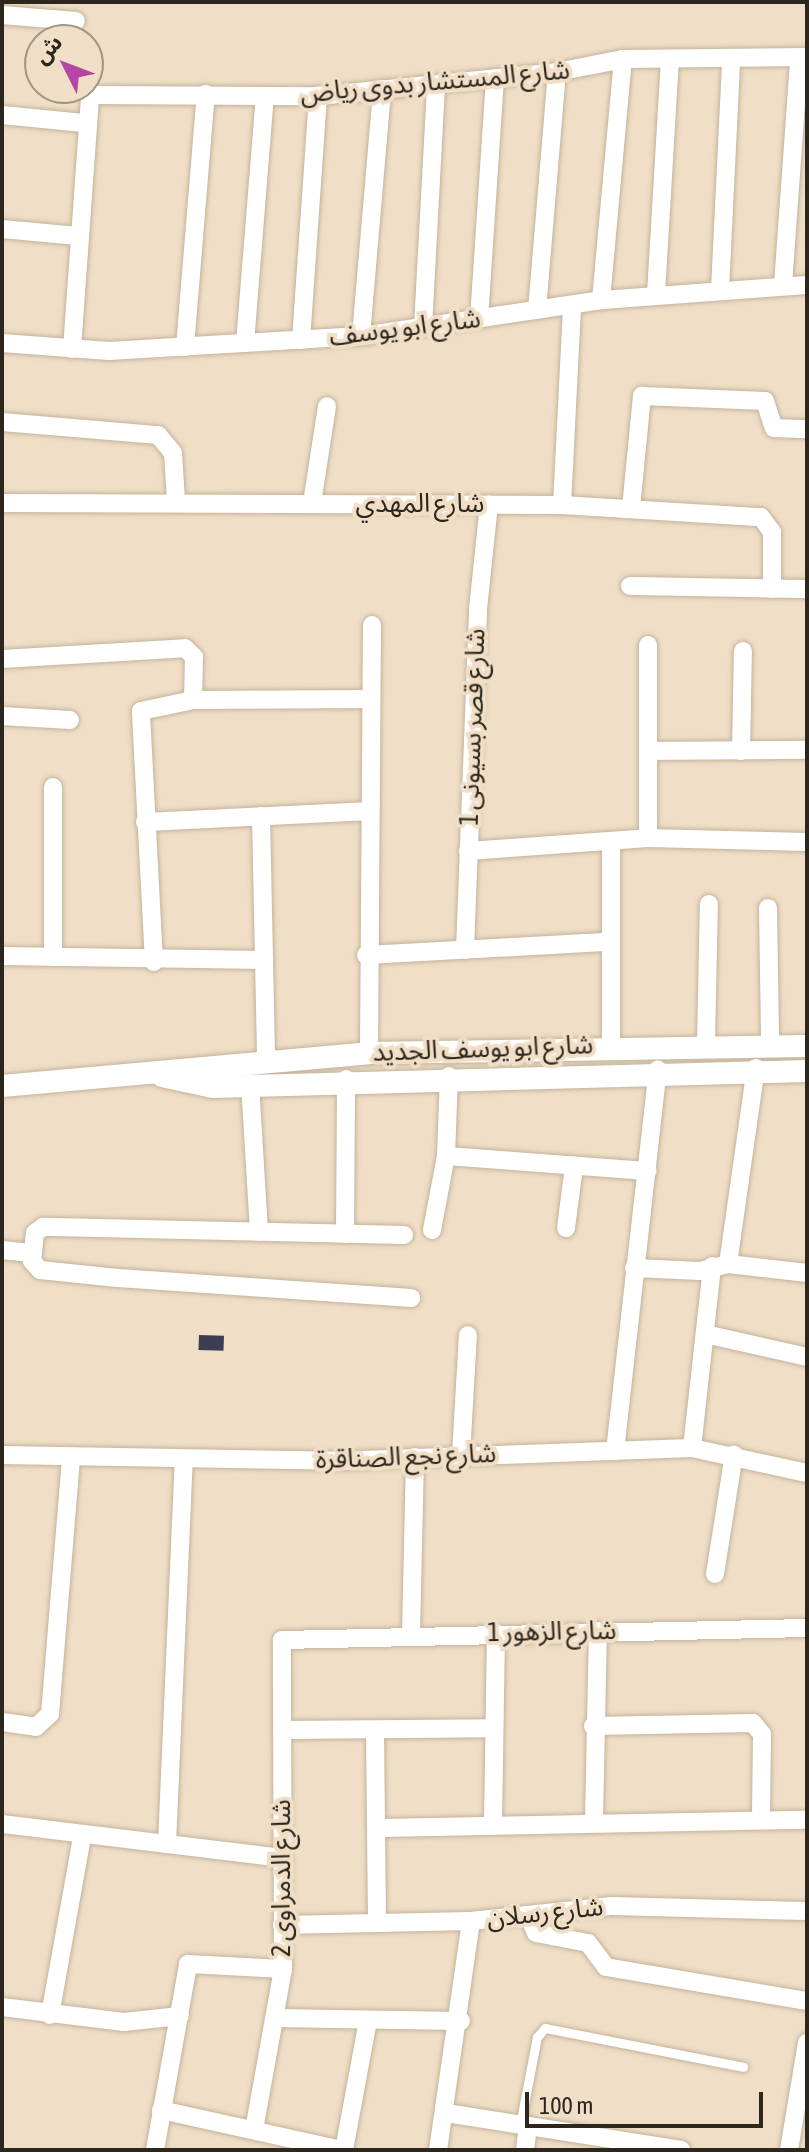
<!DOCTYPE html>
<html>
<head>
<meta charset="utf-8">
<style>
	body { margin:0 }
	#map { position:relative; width:809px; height:2152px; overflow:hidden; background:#f0dec6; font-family:"Asap Condensed","Noto Sans Arabic",sans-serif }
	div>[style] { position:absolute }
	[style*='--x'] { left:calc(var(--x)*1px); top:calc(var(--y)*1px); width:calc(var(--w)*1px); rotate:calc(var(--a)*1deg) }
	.building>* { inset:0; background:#3d3d53; transform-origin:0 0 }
	.roads { filter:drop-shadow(0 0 2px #c4b39c) drop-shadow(0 0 2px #c4b39c) }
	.service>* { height:9px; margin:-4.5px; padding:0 4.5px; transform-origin:4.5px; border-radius:4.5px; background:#fff }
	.minor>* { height:18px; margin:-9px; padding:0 9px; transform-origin:9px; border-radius:9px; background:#fff }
	.tertiary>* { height:22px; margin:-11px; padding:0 11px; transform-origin:11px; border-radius:11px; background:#fff }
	span { translate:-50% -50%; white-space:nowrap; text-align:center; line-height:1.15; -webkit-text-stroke:8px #f0dec6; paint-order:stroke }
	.street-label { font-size:26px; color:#2d261d }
	.frame { position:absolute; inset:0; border:4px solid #2d261d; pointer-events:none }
	.north { position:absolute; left:24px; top:24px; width:80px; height:80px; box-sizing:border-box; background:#f0dec6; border:2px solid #a29482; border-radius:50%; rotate:312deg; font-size:22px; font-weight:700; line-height:32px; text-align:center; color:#2d261d }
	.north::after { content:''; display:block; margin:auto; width:28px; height:36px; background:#b646a3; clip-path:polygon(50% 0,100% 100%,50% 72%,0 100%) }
	.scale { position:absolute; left:525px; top:2092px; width:238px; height:36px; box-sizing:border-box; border:4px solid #2d261d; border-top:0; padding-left:10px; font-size:24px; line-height:28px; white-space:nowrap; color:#2d261d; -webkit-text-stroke:6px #f0dec6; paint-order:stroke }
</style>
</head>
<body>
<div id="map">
	<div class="building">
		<div style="left:199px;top:1335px;width:25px;height:15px;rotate:2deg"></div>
	</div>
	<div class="roads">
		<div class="service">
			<div style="--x:520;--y:2125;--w:90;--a:-79.1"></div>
			<div style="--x:537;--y:2037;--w:12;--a:-48"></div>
			<div style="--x:545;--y:2028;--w:202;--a:11.1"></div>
		</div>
		<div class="minor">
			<div style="--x:2;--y:15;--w:74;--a:4.6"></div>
			<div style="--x:2;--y:115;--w:82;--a:5.6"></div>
			<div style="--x:2;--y:229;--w:76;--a:5.3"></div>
			<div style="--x:783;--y:285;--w:226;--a:-85.9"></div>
			<div style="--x:720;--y:289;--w:228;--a:-87.2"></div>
			<div style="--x:656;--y:294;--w:234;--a:-86.6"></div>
			<div style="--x:601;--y:300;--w:242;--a:-84.8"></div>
			<div style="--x:537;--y:310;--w:239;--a:-85.2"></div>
			<div style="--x:479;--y:319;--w:241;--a:-86.2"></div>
			<div style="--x:423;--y:327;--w:242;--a:-86.9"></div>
			<div style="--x:361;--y:336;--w:248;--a:-85.1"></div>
			<div style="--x:301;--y:340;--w:245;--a:-86"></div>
			<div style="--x:2;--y:343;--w:107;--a:4.3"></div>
			<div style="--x:109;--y:351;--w:252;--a:-3.4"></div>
			<div style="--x:361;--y:336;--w:243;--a:-8.5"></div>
			<div style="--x:601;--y:300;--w:207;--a:-4.2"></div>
			<div style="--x:245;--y:343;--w:247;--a:-85.4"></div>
			<div style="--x:185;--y:347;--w:254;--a:-85.3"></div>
			<div style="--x:72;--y:349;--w:255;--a:-85.9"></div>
			<div style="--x:90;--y:95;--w:228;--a:0.3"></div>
			<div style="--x:318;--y:96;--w:240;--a:-5.7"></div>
			<div style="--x:557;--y:72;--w:67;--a:-11.1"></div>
			<div style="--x:623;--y:59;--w:184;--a:-0.6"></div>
			<div style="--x:2;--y:422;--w:157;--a:4.8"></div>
			<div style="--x:158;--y:435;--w:23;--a:50"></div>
			<div style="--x:173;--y:453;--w:48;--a:86.4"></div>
			<div style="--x:2;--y:503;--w:560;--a:0.2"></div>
			<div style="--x:562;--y:505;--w:199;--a:3.5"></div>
			<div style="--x:761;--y:517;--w:19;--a:54"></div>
			<div style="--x:772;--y:532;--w:57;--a:90"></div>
			<div style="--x:312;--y:503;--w:98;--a:-81.2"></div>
			<div style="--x:562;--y:505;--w:200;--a:-87.1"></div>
			<div style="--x:631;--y:508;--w:113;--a:-84.4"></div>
			<div style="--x:642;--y:396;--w:123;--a:2.3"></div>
			<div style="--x:765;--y:401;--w:28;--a:72"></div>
			<div style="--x:774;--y:428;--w:33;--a:2"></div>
			<div style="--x:630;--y:586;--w:177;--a:1"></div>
			<div style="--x:2;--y:659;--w:183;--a:-3.4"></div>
			<div style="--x:185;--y:648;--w:13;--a:45"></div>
			<div style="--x:194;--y:657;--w:43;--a:91.3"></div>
			<div style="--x:2;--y:716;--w:68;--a:3.4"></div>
			<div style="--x:648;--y:751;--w:159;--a:-0.4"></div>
			<div style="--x:741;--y:751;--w:100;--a:-88.9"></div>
			<div style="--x:261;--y:816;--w:243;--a:88.8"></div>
			<div style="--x:145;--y:822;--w:222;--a:-2.8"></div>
			<div style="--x:648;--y:838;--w:193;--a:-90"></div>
			<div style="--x:468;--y:851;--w:180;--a:-4.1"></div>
			<div style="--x:648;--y:838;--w:159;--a:1.4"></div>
			<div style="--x:768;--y:908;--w:134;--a:89.1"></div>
			<div style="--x:465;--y:950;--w:341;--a:-87.8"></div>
			<div style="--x:478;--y:609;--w:105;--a:-84"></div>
			<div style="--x:366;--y:955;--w:243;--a:-3.1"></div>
			<div style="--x:2;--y:956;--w:262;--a:0.9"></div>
			<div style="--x:53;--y:957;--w:170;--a:-90"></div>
			<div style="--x:154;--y:962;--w:251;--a:-93"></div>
			<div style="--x:141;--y:711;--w:53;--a:-11.9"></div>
			<div style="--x:193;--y:700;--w:177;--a:-0.3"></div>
			<div style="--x:706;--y:1042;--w:138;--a:-88.8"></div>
			<div style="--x:611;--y:1045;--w:200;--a:-90"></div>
			<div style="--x:369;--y:1053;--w:428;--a:-89.6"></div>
			<div style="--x:250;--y:1084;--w:148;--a:86.5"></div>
			<div style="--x:446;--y:1156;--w:202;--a:4.3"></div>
			<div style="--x:566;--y:1228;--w:63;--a:-82.6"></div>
			<div style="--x:432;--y:1230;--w:75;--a:-79.3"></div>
			<div style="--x:446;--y:1156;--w:80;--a:-87.9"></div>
			<div style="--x:345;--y:1234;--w:155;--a:-89.6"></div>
			<div style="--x:404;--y:1235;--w:361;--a:-178.7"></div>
			<div style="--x:43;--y:1227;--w:10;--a:143"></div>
			<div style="--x:35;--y:1233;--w:28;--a:96"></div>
			<div style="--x:32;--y:1261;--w:12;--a:48"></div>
			<div style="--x:40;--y:1270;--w:78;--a:5.9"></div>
			<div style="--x:118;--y:1278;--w:294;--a:3.9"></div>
			<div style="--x:2;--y:1250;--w:31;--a:6"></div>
			<div style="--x:728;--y:1264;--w:198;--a:-81.9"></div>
			<div style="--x:634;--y:1268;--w:66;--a:2.6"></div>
			<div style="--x:700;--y:1271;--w:29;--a:-14"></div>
			<div style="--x:728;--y:1264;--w:80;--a:6.5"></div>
			<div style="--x:705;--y:1334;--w:105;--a:12.7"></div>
			<div style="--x:692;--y:1448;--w:183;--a:-83.7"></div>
			<div style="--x:615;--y:1451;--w:384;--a:-83.6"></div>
			<div style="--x:2;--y:1455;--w:333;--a:1"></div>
			<div style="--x:335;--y:1461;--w:357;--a:-2.1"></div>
			<div style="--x:692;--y:1448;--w:118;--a:12.3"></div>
			<div style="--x:461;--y:1455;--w:120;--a:-86.7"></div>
			<div style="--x:715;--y:1574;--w:121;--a:-81"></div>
			<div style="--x:411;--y:1634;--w:177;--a:-88.7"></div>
			<div style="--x:2;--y:1722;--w:34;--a:8"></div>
			<div style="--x:36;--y:1727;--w:19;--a:-43"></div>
			<div style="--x:50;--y:1714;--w:257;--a:-85.3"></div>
			<div style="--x:593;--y:1726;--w:160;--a:-1.1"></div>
			<div style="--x:753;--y:1723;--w:14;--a:51"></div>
			<div style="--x:762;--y:1734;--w:86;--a:90.7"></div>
			<div style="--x:282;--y:1730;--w:212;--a:-0.5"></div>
			<div style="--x:375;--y:1730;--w:191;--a:89.4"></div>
			<div style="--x:594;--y:1819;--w:188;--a:-88.8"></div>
			<div style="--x:493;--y:1823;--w:190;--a:-89.1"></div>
			<div style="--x:2;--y:1824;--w:282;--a:6.9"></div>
			<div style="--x:377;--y:1828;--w:430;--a:-1.1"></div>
			<div style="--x:167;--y:1844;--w:384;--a:-87.5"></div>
			<div style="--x:529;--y:1917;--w:17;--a:66"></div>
			<div style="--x:536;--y:1933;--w:53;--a:10.9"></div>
			<div style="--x:588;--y:1943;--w:30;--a:53"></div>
			<div style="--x:606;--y:1967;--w:204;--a:9.6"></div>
			<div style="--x:282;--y:1925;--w:189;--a:-1.2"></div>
			<div style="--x:471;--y:1921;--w:142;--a:-6.1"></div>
			<div style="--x:612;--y:1906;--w:195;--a:1.5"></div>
			<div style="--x:2;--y:2007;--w:123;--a:7"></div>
			<div style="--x:124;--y:2022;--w:56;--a:-6.1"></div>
			<div style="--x:50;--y:2015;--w:181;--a:-79.8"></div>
			<div style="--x:274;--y:2018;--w:187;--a:0.9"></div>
			<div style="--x:161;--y:2110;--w:184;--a:12.5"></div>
			<div style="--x:446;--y:2113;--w:238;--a:8.9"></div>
			<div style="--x:254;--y:2130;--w:164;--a:-79.8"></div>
			<div style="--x:283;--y:1969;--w:329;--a:-90.2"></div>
			<div style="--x:282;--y:1640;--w:525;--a:-1.31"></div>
			<div style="--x:155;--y:2150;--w:189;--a:-79.9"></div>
			<div style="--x:188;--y:1964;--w:95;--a:3"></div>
			<div style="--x:344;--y:2150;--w:132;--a:-79.5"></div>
			<div style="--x:438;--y:2150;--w:231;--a:-81.8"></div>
			<div style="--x:525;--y:2150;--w:24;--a:-83"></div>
			<div style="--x:789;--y:2150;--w:109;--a:-80.5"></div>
		</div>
		<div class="tertiary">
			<div style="--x:162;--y:1076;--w:52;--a:12.2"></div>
			<div style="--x:213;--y:1087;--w:594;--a:-1.54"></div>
			<div style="--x:2;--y:1086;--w:368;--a:-5.1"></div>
			<div style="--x:369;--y:1053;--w:438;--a:-0.9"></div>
		</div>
	</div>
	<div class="street-label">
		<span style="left:435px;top:82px;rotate:-5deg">شارع المستشار بدوى رياض</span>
		<span style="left:405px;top:328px;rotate:-7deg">شارع ابو يوسف</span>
		<span style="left:420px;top:504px">شارع المهدي</span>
		<span style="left:473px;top:727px;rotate:-88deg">شارع قصر بسيونى 1</span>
		<span style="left:483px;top:1049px;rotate:-2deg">شارع ابو يوسف الجديد</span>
		<span style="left:406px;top:1457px;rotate:-2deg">شارع نجع الصناقرة</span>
		<span style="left:552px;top:1632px;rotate:-1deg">شارع الزهور 1</span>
		<span style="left:282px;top:1878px;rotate:-90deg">شارع الدمراوى 2</span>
		<span style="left:545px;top:1913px;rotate:-6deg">شارع رسلان</span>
	</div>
	<div class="frame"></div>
	<div class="north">ش</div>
	<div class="scale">100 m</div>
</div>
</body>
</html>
